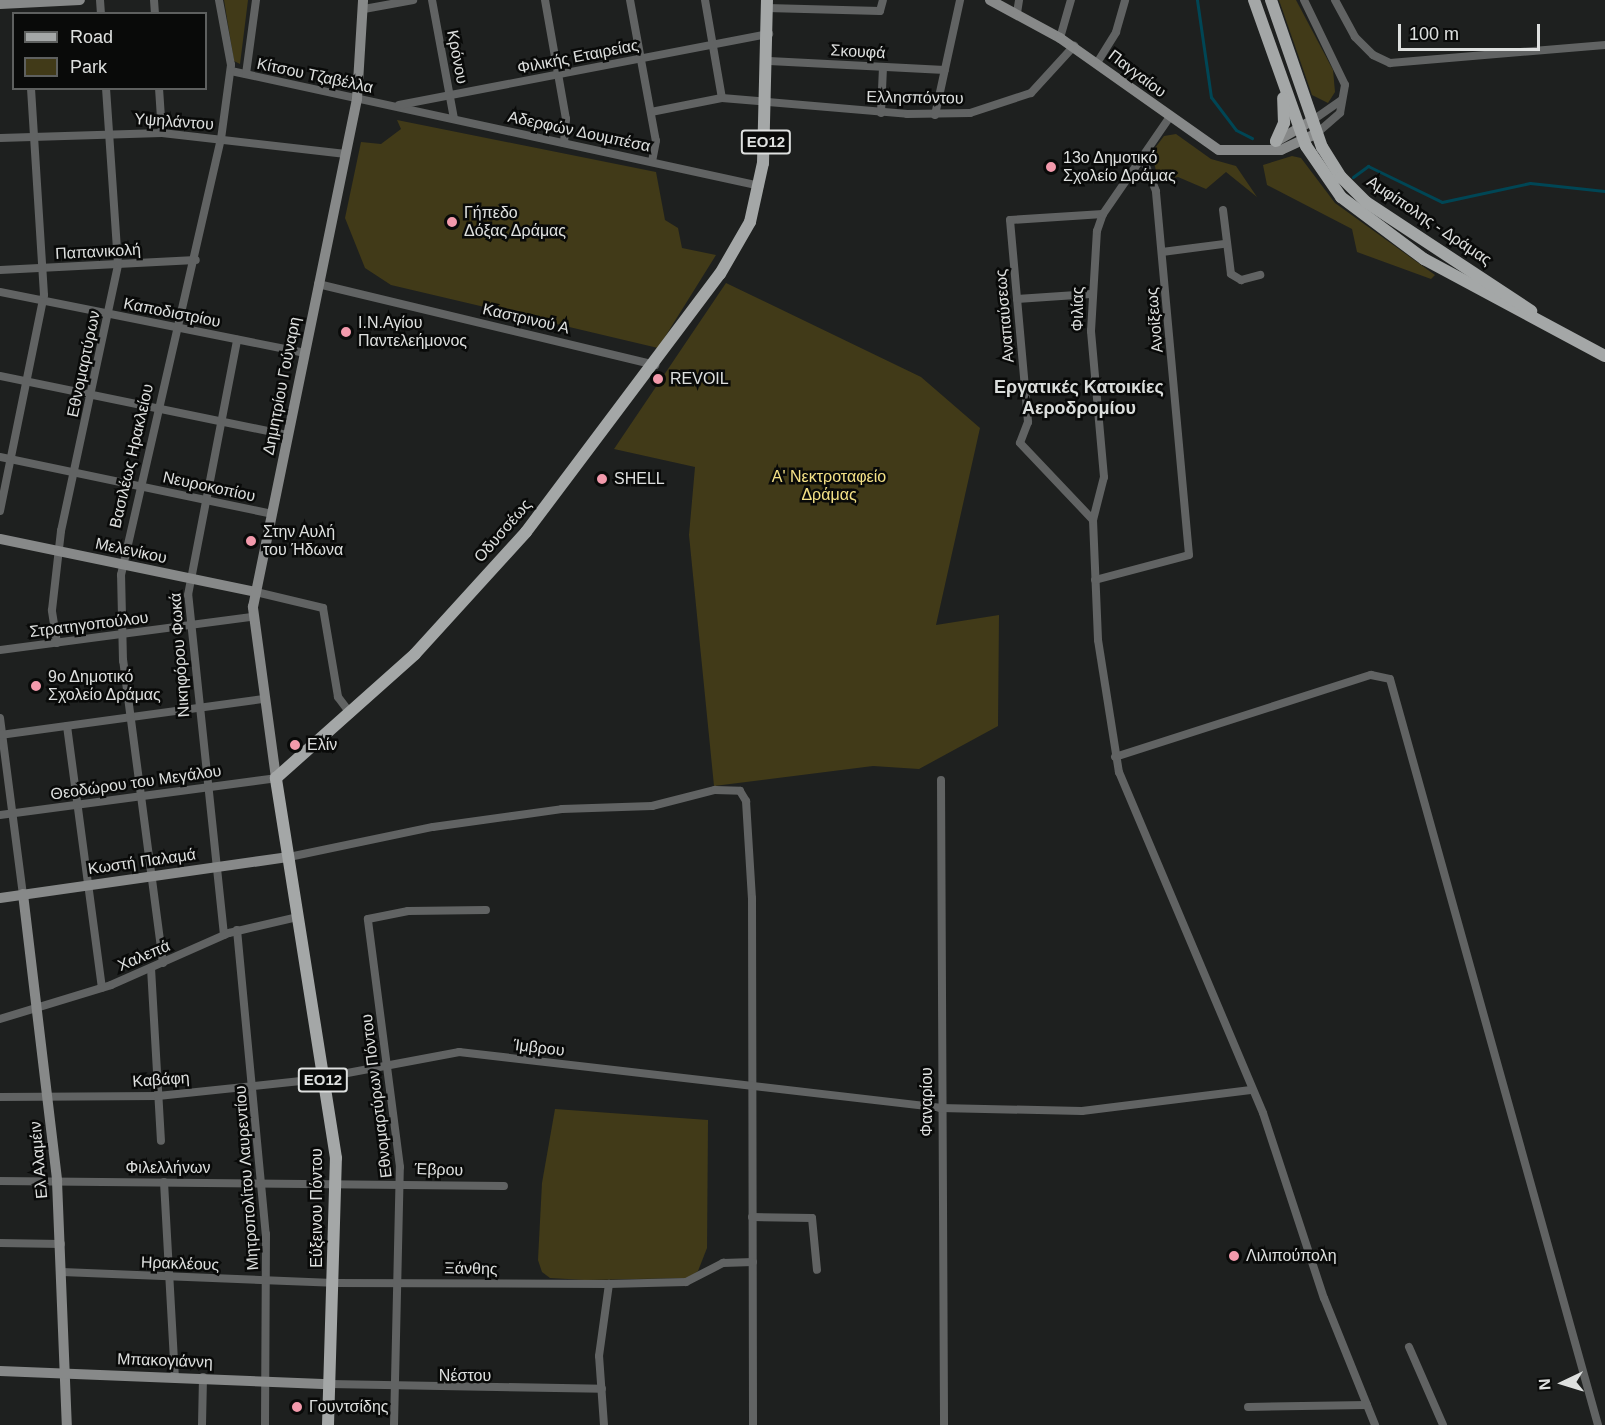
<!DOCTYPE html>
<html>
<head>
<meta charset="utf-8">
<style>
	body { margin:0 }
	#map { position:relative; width:1605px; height:1425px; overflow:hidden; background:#1e201f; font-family:Arial,sans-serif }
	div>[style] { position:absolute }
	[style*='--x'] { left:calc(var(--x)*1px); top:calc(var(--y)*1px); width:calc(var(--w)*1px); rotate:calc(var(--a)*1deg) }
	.green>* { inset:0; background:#413a18 }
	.stream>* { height:3px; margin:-1.5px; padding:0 1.5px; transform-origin:1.5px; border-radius:1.5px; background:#004655 }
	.street>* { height:8px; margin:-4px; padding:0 4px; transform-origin:4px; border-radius:4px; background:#616363 }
	.secondary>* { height:10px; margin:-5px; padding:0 5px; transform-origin:5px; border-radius:5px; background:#878989 }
	.primary>* { height:12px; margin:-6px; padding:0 6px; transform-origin:6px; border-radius:6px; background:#a4a7a7 }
	.dots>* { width:16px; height:16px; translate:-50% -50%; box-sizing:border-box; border:3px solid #090a09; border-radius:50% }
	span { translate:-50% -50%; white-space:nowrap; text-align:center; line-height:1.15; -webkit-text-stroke:5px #090a09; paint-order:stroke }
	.shield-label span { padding:2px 4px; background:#090a09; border:2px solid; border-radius:4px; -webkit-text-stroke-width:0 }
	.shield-label { font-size:15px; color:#dee0df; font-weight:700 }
	.street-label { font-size:16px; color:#dee0df }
	.poi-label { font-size:16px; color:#dee0df }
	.left { translate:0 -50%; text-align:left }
	.park-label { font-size:16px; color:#f3e086 }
	.neighbourhood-label { font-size:18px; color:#dbdedc; font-weight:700 }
	.legend { position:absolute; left:12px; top:12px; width:195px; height:78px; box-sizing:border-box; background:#090a09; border:2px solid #5e605f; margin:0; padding:8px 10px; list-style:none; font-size:18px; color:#dee0df }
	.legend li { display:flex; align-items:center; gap:12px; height:30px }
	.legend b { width:30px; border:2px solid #5e605f }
	.north { position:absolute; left:1533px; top:1353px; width:60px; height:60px; -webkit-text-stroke:4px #090a09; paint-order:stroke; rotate:266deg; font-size:16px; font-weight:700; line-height:24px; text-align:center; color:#dee0df }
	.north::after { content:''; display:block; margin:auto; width:21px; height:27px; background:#dee0df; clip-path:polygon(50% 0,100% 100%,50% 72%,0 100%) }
	.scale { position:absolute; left:1398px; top:24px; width:142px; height:27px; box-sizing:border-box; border:3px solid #dee0df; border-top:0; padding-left:8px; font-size:18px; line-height:21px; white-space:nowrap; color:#dee0df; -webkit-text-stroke:4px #090a09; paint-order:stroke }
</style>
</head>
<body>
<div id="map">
	<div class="green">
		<div style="clip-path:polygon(224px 0,248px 0,240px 64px,234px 61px)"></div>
		<div style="clip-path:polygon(1279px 0,1296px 0,1333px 70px,1335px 92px,1328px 103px,1312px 95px)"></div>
		<div style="clip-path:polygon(397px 120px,656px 172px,665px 220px,678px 228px,682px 248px,716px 255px,658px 348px,391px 285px,365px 268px,345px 218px,361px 142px,381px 144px,401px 129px)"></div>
		<div style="clip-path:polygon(1176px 134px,1211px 159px,1236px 166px,1257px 197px,1226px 172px,1206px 189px,1178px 177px,1158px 181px,1152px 152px,1164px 136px)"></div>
		<div style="clip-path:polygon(1292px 156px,1301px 158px,1335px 203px,1435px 275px,1431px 279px,1357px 252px,1352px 229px,1267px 185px,1263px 165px)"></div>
		<div style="clip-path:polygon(726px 283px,921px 377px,980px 428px,936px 625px,999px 615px,998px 726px,919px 769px,873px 766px,714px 786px,689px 535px,695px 467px,614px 449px)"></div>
		<div style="clip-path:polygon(555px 1109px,708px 1120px,707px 1248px,698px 1271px,688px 1278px,585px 1280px,550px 1278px,542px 1272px,538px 1260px,542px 1183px)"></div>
	</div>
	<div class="stream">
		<div style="--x:1197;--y:0;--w:98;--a:81.8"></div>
		<div style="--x:1211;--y:97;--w:41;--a:52.9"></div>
		<div style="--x:1236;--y:130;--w:18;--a:27"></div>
		<div style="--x:1353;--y:177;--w:19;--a:-36"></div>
		<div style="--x:1368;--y:166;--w:82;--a:25.9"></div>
		<div style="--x:1442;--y:202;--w:90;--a:-12.2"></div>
		<div style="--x:1530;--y:183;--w:75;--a:6.1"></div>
	</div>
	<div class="street">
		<div style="--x:100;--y:0;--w:14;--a:86"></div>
		<div style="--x:154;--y:0;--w:14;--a:86"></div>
		<div style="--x:432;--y:0;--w:121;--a:79.5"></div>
		<div style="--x:545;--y:0;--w:121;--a:80"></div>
		<div style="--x:566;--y:119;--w:24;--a:95"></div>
		<div style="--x:630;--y:0;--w:143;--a:79.6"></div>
		<div style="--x:656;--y:141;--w:20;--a:101"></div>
		<div style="--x:705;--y:0;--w:99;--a:80.2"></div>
		<div style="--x:1304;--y:0;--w:94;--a:64.2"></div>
		<div style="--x:1345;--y:85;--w:28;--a:100"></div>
		<div style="--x:1340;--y:113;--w:30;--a:139"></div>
		<div style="--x:1335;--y:0;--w:42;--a:61.6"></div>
		<div style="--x:1355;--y:37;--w:25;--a:45"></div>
		<div style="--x:1373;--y:55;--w:19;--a:25"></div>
		<div style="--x:1390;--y:63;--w:216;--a:-4.8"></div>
		<div style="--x:767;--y:8;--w:113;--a:1.5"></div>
		<div style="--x:880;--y:11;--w:11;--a:-75"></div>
		<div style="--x:364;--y:9;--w:50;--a:-10.4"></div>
		<div style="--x:1017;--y:13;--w:13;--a:-81"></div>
		<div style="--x:1060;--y:38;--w:40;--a:-74"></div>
		<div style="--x:769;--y:61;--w:176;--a:2.9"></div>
		<div style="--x:1097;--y:63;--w:36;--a:-58"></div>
		<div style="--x:1116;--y:32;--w:33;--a:-74"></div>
		<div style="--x:231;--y:71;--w:541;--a:12.26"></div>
		<div style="--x:246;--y:74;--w:75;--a:-82.3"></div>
		<div style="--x:159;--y:88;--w:45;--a:86.2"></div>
		<div style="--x:399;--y:105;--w:377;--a:-10.9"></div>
		<div style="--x:651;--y:112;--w:72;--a:-11.2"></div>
		<div style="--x:722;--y:98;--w:186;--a:4.9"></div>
		<div style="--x:907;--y:114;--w:63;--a:-0.9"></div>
		<div style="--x:970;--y:113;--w:64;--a:-18.2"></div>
		<div style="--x:1031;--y:93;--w:64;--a:-47.5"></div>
		<div style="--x:881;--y:113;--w:46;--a:-87.5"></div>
		<div style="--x:935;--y:115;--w:118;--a:-77.7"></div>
		<div style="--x:1313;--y:120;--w:35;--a:-35"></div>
		<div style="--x:0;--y:138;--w:162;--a:-1.8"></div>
		<div style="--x:162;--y:133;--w:185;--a:6.5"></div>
		<div style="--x:1223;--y:210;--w:64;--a:82.9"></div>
		<div style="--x:1231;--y:274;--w:12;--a:31"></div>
		<div style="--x:1241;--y:280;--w:20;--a:-15"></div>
		<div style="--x:1103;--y:214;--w:93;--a:176.3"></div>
		<div style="--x:1010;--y:220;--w:203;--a:84.9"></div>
		<div style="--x:1028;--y:422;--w:22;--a:111"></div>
		<div style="--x:1020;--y:443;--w:106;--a:46.5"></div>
		<div style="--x:1093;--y:520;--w:120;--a:87.6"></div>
		<div style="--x:1098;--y:640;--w:134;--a:81"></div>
		<div style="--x:1119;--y:772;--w:370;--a:67.1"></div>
		<div style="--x:1263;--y:1113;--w:195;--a:71.8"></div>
		<div style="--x:1324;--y:1298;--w:137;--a:68.1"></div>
		<div style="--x:1162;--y:252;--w:63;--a:-7.4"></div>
		<div style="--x:0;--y:270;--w:196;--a:-2.9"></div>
		<div style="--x:318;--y:284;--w:347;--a:13.5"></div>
		<div style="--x:0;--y:292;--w:310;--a:11.3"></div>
		<div style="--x:1017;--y:299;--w:74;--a:-3.9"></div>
		<div style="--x:0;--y:376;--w:294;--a:11.6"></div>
		<div style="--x:0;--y:457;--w:278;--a:11.8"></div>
		<div style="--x:0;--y:511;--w:220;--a:-78.5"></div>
		<div style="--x:44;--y:295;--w:207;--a:-93.6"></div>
		<div style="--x:1093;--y:520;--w:44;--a:-75.7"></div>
		<div style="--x:1104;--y:477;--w:147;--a:-95.1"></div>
		<div style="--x:1091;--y:331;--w:100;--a:-86.6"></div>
		<div style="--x:1097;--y:231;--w:18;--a:-71"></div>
		<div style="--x:1103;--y:214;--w:116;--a:-55.5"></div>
		<div style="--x:1095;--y:580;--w:97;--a:-14.9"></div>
		<div style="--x:1189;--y:555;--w:365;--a:-95.2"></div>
		<div style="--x:1156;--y:191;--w:37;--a:-112"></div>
		<div style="--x:256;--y:592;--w:69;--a:13.4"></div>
		<div style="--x:323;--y:608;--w:90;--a:80.4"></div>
		<div style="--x:338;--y:697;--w:21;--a:53"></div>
		<div style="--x:57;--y:643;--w:33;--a:-99"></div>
		<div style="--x:52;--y:610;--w:80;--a:-83.5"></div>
		<div style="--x:61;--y:531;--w:273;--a:-77.9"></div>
		<div style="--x:118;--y:264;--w:176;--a:-93.9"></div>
		<div style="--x:0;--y:650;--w:254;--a:-7.5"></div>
		<div style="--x:0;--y:718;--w:177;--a:82.6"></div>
		<div style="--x:67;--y:726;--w:264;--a:82.4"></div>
		<div style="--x:0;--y:735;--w:266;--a:-7.8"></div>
		<div style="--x:1115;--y:757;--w:269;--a:-17.8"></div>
		<div style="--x:1371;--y:675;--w:19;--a:12"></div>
		<div style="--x:1390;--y:679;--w:774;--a:74.42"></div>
		<div style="--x:941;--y:780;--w:645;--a:89.73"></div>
		<div style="--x:0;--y:815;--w:278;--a:-7.6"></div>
		<div style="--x:289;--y:857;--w:147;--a:-11.8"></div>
		<div style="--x:433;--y:827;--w:130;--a:-7.9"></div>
		<div style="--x:562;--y:809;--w:90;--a:-1.9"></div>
		<div style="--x:652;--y:806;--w:65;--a:-14.3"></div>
		<div style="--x:715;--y:790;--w:25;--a:2"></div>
		<div style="--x:740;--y:791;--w:12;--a:59"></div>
		<div style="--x:746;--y:801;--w:97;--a:86.5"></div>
		<div style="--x:752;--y:898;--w:527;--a:89.89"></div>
		<div style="--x:237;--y:930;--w:305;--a:84.6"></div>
		<div style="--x:266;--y:1234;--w:191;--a:90.3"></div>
		<div style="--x:224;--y:935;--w:342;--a:-96"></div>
		<div style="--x:188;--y:595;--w:260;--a:-79.1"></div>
		<div style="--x:163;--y:963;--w:305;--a:-97.5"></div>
		<div style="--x:123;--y:661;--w:86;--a:-91.3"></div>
		<div style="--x:121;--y:575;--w:447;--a:-77.1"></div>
		<div style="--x:221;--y:139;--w:75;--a:-82.3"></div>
		<div style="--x:231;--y:65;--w:66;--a:-100.5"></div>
		<div style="--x:151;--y:968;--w:173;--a:86.7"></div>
		<div style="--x:0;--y:1019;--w:116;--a:-17"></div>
		<div style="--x:111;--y:985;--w:129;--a:-23.8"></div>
		<div style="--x:229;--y:933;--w:71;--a:-13.1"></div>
		<div style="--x:0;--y:1097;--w:158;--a:-0.4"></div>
		<div style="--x:158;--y:1096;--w:153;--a:-6"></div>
		<div style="--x:310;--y:1080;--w:152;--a:-10.6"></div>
		<div style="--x:459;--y:1052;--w:484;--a:6.6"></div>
		<div style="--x:940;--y:1108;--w:142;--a:1.2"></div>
		<div style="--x:1082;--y:1111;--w:170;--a:-7.1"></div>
		<div style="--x:0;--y:1181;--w:504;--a:0.57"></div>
		<div style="--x:164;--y:1182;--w:194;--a:86.8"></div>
		<div style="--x:752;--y:1217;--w:60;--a:1"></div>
		<div style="--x:812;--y:1218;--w:52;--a:84.5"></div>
		<div style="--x:0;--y:1243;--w:61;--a:0.9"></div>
		<div style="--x:62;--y:1272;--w:271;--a:2.3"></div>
		<div style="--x:333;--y:1283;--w:276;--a:0.2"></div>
		<div style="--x:1409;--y:1347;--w:85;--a:66.4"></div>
		<div style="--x:329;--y:1384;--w:273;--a:1"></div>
		<div style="--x:1248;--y:1407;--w:119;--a:-1"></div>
		<div style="--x:202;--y:1425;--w:48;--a:-88.8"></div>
		<div style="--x:394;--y:1425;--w:258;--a:-88.7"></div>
		<div style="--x:400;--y:1167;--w:250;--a:-97.4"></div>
		<div style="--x:368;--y:919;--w:41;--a:-11.3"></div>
		<div style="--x:408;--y:911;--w:78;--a:-0.7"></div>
		<div style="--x:604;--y:1425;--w:69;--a:-94.1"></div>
		<div style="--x:599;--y:1356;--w:73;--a:-82.1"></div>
		<div style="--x:609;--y:1284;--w:77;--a:-1.5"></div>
		<div style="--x:686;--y:1282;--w:42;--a:-27.2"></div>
		<div style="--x:723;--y:1263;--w:30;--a:-2"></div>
	</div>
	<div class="secondary">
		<div style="--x:990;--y:0;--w:80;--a:28.5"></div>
		<div style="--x:1060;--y:38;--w:194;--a:35.2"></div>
		<div style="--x:1219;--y:150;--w:62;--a:0"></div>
		<div style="--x:1281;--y:150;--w:40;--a:-25"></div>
		<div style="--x:0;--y:4;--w:80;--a:-2.9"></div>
		<div style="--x:1275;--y:142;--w:44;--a:-30.1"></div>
		<div style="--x:0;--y:539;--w:261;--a:11.7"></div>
		<div style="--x:276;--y:778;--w:173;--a:-97.7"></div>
		<div style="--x:253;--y:607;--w:519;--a:-78.43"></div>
		<div style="--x:357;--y:99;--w:99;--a:-86.5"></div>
		<div style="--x:23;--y:894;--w:289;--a:83.2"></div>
		<div style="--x:57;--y:1181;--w:244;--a:87.7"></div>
		<div style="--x:0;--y:898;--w:292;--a:-8.1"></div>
		<div style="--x:0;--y:1371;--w:329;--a:2.3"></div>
	</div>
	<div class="primary">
		<div style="--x:1254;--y:0;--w:155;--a:70.4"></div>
		<div style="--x:1306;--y:146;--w:62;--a:55.5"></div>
		<div style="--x:1341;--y:197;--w:104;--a:36.8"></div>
		<div style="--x:1424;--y:259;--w:205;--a:28.2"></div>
		<div style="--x:1271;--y:0;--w:156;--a:70.9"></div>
		<div style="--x:1322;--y:147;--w:36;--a:58"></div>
		<div style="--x:1341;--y:177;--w:35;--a:45"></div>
		<div style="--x:1366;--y:202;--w:198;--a:33.4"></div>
		<div style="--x:1276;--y:141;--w:20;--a:-66"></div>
		<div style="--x:1284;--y:123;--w:25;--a:-92"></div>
		<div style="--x:328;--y:1425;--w:267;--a:-88.3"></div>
		<div style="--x:336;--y:1158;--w:385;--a:-99"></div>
		<div style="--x:276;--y:778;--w:186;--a:-41.7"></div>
		<div style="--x:415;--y:654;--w:165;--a:-47.7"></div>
		<div style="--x:526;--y:532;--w:323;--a:-53.1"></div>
		<div style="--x:720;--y:274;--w:60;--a:-60"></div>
		<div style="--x:750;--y:222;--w:60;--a:-77.6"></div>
		<div style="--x:763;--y:163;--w:163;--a:-88.6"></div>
	</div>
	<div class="dots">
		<div style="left:1051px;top:167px;background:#f39aac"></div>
		<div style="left:452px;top:222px;background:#f39aac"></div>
		<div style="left:346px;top:332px;background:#f39aac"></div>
		<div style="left:658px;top:379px;background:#f39aac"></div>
		<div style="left:602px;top:479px;background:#f39aac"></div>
		<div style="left:251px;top:541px;background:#f39aac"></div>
		<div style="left:36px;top:686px;background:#f39aac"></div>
		<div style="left:295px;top:745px;background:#f39aac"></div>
		<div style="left:1234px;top:1256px;background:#f39aac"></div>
		<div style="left:297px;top:1407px;background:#f39aac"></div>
	</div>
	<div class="shield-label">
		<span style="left:766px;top:142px">ΕΟ12</span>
		<span style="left:323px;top:1080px">ΕΟ12</span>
	</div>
	<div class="street-label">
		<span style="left:858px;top:52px;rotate:3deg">Σκουφά</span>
		<span style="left:457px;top:57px;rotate:79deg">Κρόνου</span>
		<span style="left:578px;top:57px;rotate:-11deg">Φιλικής Εταιρείας</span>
		<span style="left:1137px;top:74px;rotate:37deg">Παγγαίου</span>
		<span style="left:315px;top:76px;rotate:12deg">Κίτσου Τζαβέλλα</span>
		<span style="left:915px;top:98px;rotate:1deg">Ελλησπόντου</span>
		<span style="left:174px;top:122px;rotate:4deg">Υψηλάντου</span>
		<span style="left:579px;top:132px;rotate:12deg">Αδερφών Δουμπέσα</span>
		<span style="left:1429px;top:221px;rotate:34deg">Αμφίπολης - Δράμας</span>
		<span style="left:98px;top:252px;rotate:-3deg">Παπανικολή</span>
		<span style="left:1078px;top:309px;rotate:-90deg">Φιλίας</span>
		<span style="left:172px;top:313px;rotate:11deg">Καποδιστρίου</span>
		<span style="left:1005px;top:316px;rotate:-95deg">Αναπαύσεως</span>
		<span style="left:526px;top:319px;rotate:13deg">Καστρινού Α</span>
		<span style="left:1155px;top:320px;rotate:-95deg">Ανοίξεως</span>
		<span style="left:84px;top:364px;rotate:-78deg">Εθνομαρτύρων</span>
		<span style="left:282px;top:386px;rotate:-79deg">Δημητρίου Γούναρη</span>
		<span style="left:132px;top:456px;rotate:-77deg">Βασιλέως Ηρακλείου</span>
		<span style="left:209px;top:487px;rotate:12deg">Νευροκοπίου</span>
		<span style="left:503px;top:531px;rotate:-49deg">Οδυσσέως</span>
		<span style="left:131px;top:551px;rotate:12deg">Μελενίκου</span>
		<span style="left:89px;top:625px;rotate:-7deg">Στρατηγοπούλου</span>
		<span style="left:180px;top:655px;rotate:-94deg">Νικηφόρου Φωκά</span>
		<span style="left:136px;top:783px;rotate:-8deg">Θεοδώρου του Μεγάλου</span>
		<span style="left:142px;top:862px;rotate:-8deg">Κωστή Παλαμά</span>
		<span style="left:144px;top:956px;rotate:-23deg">Χαλεπά</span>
		<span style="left:539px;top:1048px;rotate:7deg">Ίμβρου</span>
		<span style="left:161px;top:1080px;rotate:-4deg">Καβάφη</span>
		<span style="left:377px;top:1096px;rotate:-97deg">Εθνομαρτύρων Πόντου</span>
		<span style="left:927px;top:1102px;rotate:-90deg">Φαναρίου</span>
		<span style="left:39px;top:1160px;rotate:-95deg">Ελ Αλαμέιν</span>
		<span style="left:168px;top:1168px">Φιλελλήνων</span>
		<span style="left:439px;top:1170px;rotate:2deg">Έβρου</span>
		<span style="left:247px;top:1178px;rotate:-94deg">Μητροπολίτου Λαυρεντίου</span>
		<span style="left:317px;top:1208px;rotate:-90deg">Εύξεινου Πόντου</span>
		<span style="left:180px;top:1264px;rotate:2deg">Ηρακλέους</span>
		<span style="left:471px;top:1269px;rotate:1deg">Ξάνθης</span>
		<span style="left:165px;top:1361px;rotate:2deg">Μπακογιάννη</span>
		<span style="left:465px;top:1376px">Νέστου</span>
	</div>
	<div class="poi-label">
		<span class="left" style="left:1063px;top:167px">13ο Δημοτικό<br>Σχολείο Δράμας</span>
		<span class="left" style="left:464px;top:222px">Γήπεδο<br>Δόξας Δράμας</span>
		<span class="left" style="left:358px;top:332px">Ι.Ν.Αγίου<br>Παντελεήμονος</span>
		<span class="left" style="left:670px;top:379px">REVOIL</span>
		<span class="left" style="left:614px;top:479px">SHELL</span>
		<span class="left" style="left:263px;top:541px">Στην Αυλή<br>του Ήδωνα</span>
		<span class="left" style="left:48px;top:686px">9ο Δημοτικό<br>Σχολείο Δράμας</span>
		<span class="left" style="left:307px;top:745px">Ελίν</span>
		<span class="left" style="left:1246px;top:1256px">Λιλιπούπολη</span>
		<span class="left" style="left:309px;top:1407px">Γουντσίδης</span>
	</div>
	<div class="park-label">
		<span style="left:829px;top:486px">Α' Νεκτροταφείο<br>Δράμας</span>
	</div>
	<div class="neighbourhood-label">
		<span style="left:1079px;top:398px">Εργατικές Κατοικίες<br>Αεροδρομίου</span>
	</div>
	<ul class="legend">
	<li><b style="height:8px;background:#a4a7a7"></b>Road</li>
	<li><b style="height:16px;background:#413a18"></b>Park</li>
	</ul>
	<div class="north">N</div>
	<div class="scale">100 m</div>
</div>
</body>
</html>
